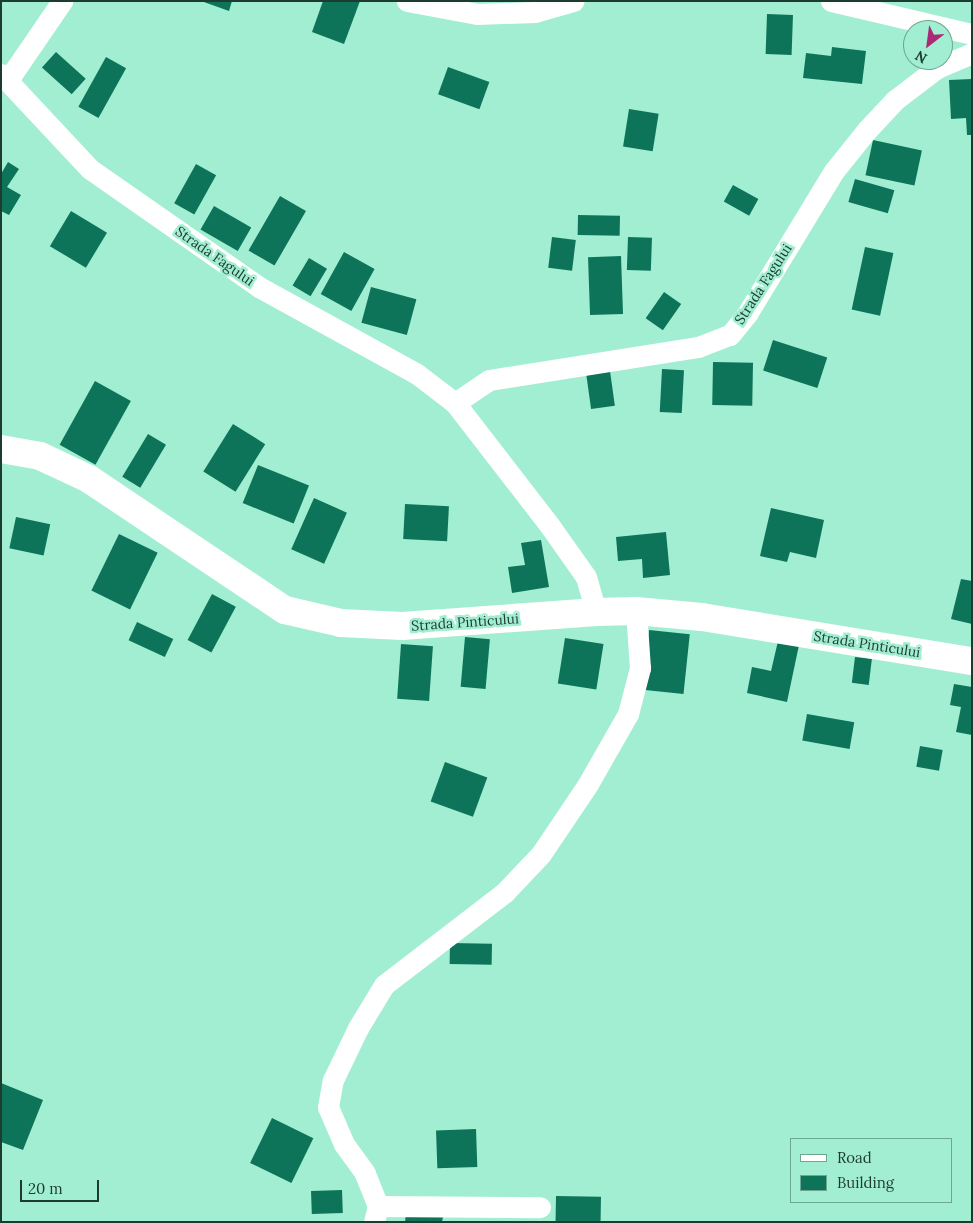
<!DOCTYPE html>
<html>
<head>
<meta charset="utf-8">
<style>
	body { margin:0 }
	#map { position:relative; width:973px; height:1223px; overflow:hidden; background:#a2eed2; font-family:Lora,serif }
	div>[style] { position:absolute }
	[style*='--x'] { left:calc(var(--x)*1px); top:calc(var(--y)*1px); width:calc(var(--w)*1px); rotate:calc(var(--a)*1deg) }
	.building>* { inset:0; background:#0d7459; transform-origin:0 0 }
	.street>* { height:21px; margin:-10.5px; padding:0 10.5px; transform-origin:10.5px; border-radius:10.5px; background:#fff }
	.secondary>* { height:28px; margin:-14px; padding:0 14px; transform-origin:14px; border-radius:14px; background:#fff }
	span { translate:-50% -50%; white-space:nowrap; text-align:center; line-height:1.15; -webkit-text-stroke:5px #a2eed2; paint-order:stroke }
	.street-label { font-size:14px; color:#1d3c31 }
	.frame { position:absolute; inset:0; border:2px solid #1d3c31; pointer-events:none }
	.legend { position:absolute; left:790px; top:1138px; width:162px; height:65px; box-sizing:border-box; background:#a2eed2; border:1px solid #6da792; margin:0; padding:6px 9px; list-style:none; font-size:15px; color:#1d3c31 }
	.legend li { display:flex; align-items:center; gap:10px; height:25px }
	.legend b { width:25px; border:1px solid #6da792 }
	.north { position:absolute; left:903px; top:20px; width:50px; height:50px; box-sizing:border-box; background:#a2eed2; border:1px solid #6da792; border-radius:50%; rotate:210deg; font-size:14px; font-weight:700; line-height:20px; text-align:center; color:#1d3c31 }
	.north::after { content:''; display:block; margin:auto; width:18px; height:22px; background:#ab2a76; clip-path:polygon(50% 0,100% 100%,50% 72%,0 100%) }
	.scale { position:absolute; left:20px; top:1180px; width:79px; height:22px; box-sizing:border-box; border:2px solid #1d3c31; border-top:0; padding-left:6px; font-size:15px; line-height:18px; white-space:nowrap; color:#1d3c31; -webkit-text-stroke:4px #a2eed2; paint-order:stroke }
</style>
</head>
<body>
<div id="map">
	<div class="building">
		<div style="clip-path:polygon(201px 1px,232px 1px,229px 11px)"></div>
		<div style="clip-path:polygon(323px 1px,360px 1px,344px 44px,312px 32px)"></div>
		<div style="left:767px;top:14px;width:26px;height:40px;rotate:2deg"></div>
		<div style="clip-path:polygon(832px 47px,866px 51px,862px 84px,803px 78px,806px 53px,831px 56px)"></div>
		<div style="left:56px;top:52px;width:40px;height:21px;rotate:42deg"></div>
		<div style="left:106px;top:57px;width:23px;height:57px;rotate:29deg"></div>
		<div style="left:448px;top:67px;width:44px;height:29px;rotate:20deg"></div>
		<div style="clip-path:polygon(972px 79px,972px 135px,967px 135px,966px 118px,951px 119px,949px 80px)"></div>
		<div style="left:629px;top:109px;width:30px;height:38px;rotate:9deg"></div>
		<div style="left:873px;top:140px;width:50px;height:36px;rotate:12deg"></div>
		<div style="clip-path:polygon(8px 162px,19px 169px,7px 187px,21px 195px,9px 215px,1px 211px,1px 174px)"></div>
		<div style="left:196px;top:164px;width:23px;height:45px;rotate:29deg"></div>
		<div style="left:855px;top:179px;width:41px;height:24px;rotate:16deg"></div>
		<div style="left:733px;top:185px;width:29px;height:19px;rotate:29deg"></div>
		<div style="left:280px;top:196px;width:30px;height:63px;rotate:30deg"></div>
		<div style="left:214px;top:206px;width:43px;height:27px;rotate:30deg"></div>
		<div style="left:71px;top:211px;width:42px;height:41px;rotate:31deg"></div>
		<div style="left:578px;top:215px;width:42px;height:20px;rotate:1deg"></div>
		<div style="left:552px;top:237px;width:24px;height:31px;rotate:7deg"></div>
		<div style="left:628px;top:237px;width:24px;height:33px;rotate:2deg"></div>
		<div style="left:865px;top:247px;width:29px;height:64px;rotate:12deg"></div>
		<div style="left:344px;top:252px;width:35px;height:48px;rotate:29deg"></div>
		<div style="left:621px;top:256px;width:58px;height:33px;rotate:88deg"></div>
		<div style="left:309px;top:258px;width:21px;height:32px;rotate:31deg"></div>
		<div style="left:371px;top:287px;width:47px;height:37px;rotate:15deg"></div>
		<div style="left:664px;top:292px;width:21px;height:32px;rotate:35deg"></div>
		<div style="left:773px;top:340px;width:57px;height:32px;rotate:18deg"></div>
		<div style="left:713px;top:362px;width:40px;height:43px;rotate:1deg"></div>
		<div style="left:662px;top:369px;width:22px;height:43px;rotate:3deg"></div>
		<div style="left:610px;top:371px;width:35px;height:24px;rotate:82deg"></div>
		<div style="left:95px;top:381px;width:41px;height:73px;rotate:29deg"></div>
		<div style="left:233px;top:424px;width:38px;height:56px;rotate:32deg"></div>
		<div style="left:148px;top:434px;width:21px;height:50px;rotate:31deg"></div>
		<div style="left:258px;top:465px;width:55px;height:41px;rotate:22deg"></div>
		<div style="left:314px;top:498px;width:36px;height:56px;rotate:24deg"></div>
		<div style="left:405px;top:504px;width:44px;height:35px;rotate:3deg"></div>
		<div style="clip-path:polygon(771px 508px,824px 520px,816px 558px,790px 552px,787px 562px,760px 556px)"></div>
		<div style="left:16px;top:517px;width:35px;height:32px;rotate:12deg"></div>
		<div style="clip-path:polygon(666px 532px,670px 575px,643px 578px,642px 559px,618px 561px,616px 537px)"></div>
		<div style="left:119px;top:534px;width:43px;height:63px;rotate:26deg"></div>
		<div style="clip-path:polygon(541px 540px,549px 587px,512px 593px,508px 567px,525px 565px,521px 543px)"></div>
		<div style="clip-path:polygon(961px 579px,972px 581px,972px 624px,951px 619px)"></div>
		<div style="left:212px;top:594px;width:27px;height:52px;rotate:28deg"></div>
		<div style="left:137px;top:622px;width:40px;height:20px;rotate:25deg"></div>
		<div style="left:649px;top:630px;width:41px;height:60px;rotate:6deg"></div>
		<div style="left:465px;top:637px;width:25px;height:50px;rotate:5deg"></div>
		<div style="left:565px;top:638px;width:39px;height:46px;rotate:9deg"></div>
		<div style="clip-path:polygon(778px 641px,799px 645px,787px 702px,747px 693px,752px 667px,771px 671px)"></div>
		<div style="left:401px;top:644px;width:32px;height:55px;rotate:4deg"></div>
		<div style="left:855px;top:657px;width:17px;height:26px;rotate:7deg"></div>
		<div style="clip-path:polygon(954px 684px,972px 687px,972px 735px,956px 732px,961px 707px,950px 705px)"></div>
		<div style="left:807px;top:714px;width:48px;height:27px;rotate:10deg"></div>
		<div style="left:920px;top:746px;width:23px;height:21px;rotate:10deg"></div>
		<div style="left:445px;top:762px;width:45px;height:42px;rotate:20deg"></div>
		<div style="left:450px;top:943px;width:42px;height:21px;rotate:1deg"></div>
		<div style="clip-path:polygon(1px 1083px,43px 1100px,23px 1150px,1px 1142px)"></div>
		<div style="left:272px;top:1118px;width:46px;height:50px;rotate:26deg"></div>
		<div style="left:476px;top:1129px;width:38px;height:40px;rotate:88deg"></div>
		<div style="left:342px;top:1190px;width:23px;height:31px;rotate:88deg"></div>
		<div style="left:556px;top:1196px;width:45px;height:26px;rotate:1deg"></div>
		<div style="clip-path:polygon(406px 1213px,443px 1217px,442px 1222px,405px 1222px)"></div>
	</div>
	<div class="street">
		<div style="--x:407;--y:1;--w:71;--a:10.5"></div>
		<div style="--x:477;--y:14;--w:58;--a:-2"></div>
		<div style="--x:535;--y:12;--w:40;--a:-16"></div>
		<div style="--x:831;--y:1;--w:145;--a:13.2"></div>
		<div style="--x:1;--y:74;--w:130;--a:46.9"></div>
		<div style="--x:90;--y:169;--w:206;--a:34.9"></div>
		<div style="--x:259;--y:287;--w:180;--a:28.8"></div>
		<div style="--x:417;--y:374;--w:48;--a:37.3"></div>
		<div style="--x:455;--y:403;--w:41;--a:-34.1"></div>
		<div style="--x:489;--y:380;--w:212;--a:-9"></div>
		<div style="--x:698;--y:347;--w:34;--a:-21"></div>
		<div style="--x:730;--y:335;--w:27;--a:-51"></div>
		<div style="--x:747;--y:314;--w:167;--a:-58.7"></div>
		<div style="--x:834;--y:171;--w:53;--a:-51.2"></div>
		<div style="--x:867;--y:130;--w:41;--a:-47"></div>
		<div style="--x:895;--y:100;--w:53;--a:-37.3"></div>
		<div style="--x:937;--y:68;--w:38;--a:-23"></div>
		<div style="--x:8;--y:80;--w:96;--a:-55.6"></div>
		<div style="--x:455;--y:403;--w:155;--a:52.3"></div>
		<div style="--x:550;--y:526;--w:62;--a:54.8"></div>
		<div style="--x:586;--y:577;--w:36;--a:74"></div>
		<div style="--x:378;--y:1206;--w:162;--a:0.4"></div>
		<div style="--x:374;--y:1222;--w:16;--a:-76"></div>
		<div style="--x:378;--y:1206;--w:35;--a:-112"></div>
		<div style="--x:365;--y:1173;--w:36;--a:-126"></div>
		<div style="--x:344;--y:1144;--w:40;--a:-113.4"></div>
		<div style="--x:328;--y:1107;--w:27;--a:-80"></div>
		<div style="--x:333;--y:1080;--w:58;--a:-64.3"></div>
		<div style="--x:358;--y:1028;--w:50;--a:-58.8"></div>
		<div style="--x:384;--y:985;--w:153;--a:-37.5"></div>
		<div style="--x:505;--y:892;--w:52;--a:-46.5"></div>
		<div style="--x:541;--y:854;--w:84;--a:-56.1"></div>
		<div style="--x:588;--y:784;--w:81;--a:-60.3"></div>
		<div style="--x:628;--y:714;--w:48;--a:-75.4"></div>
		<div style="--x:640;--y:668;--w:57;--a:-94"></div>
	</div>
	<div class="secondary">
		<div style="--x:1;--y:449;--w:40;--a:10"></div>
		<div style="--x:40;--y:456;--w:54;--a:25.1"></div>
		<div style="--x:89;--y:479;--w:236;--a:33.8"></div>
		<div style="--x:285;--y:610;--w:57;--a:13.1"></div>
		<div style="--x:341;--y:623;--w:61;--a:2.8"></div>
		<div style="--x:402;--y:626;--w:195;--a:-4.1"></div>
		<div style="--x:596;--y:612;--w:40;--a:-1.4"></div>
		<div style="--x:636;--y:611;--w:66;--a:5.2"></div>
		<div style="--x:702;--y:617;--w:274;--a:9.3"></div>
	</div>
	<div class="street-label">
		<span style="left:215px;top:256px;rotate:35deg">Strada Fagului</span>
		<span style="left:763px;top:284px;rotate:-57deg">Strada Fagului</span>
		<span style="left:465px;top:622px;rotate:-4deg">Strada Pinticului</span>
		<span style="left:867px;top:644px;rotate:9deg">Strada Pinticului</span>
	</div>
	<div class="frame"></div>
	<ul class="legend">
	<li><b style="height:6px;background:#fff"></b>Road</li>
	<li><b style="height:14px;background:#0d7459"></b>Building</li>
	</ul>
	<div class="north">N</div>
	<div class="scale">20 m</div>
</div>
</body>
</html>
